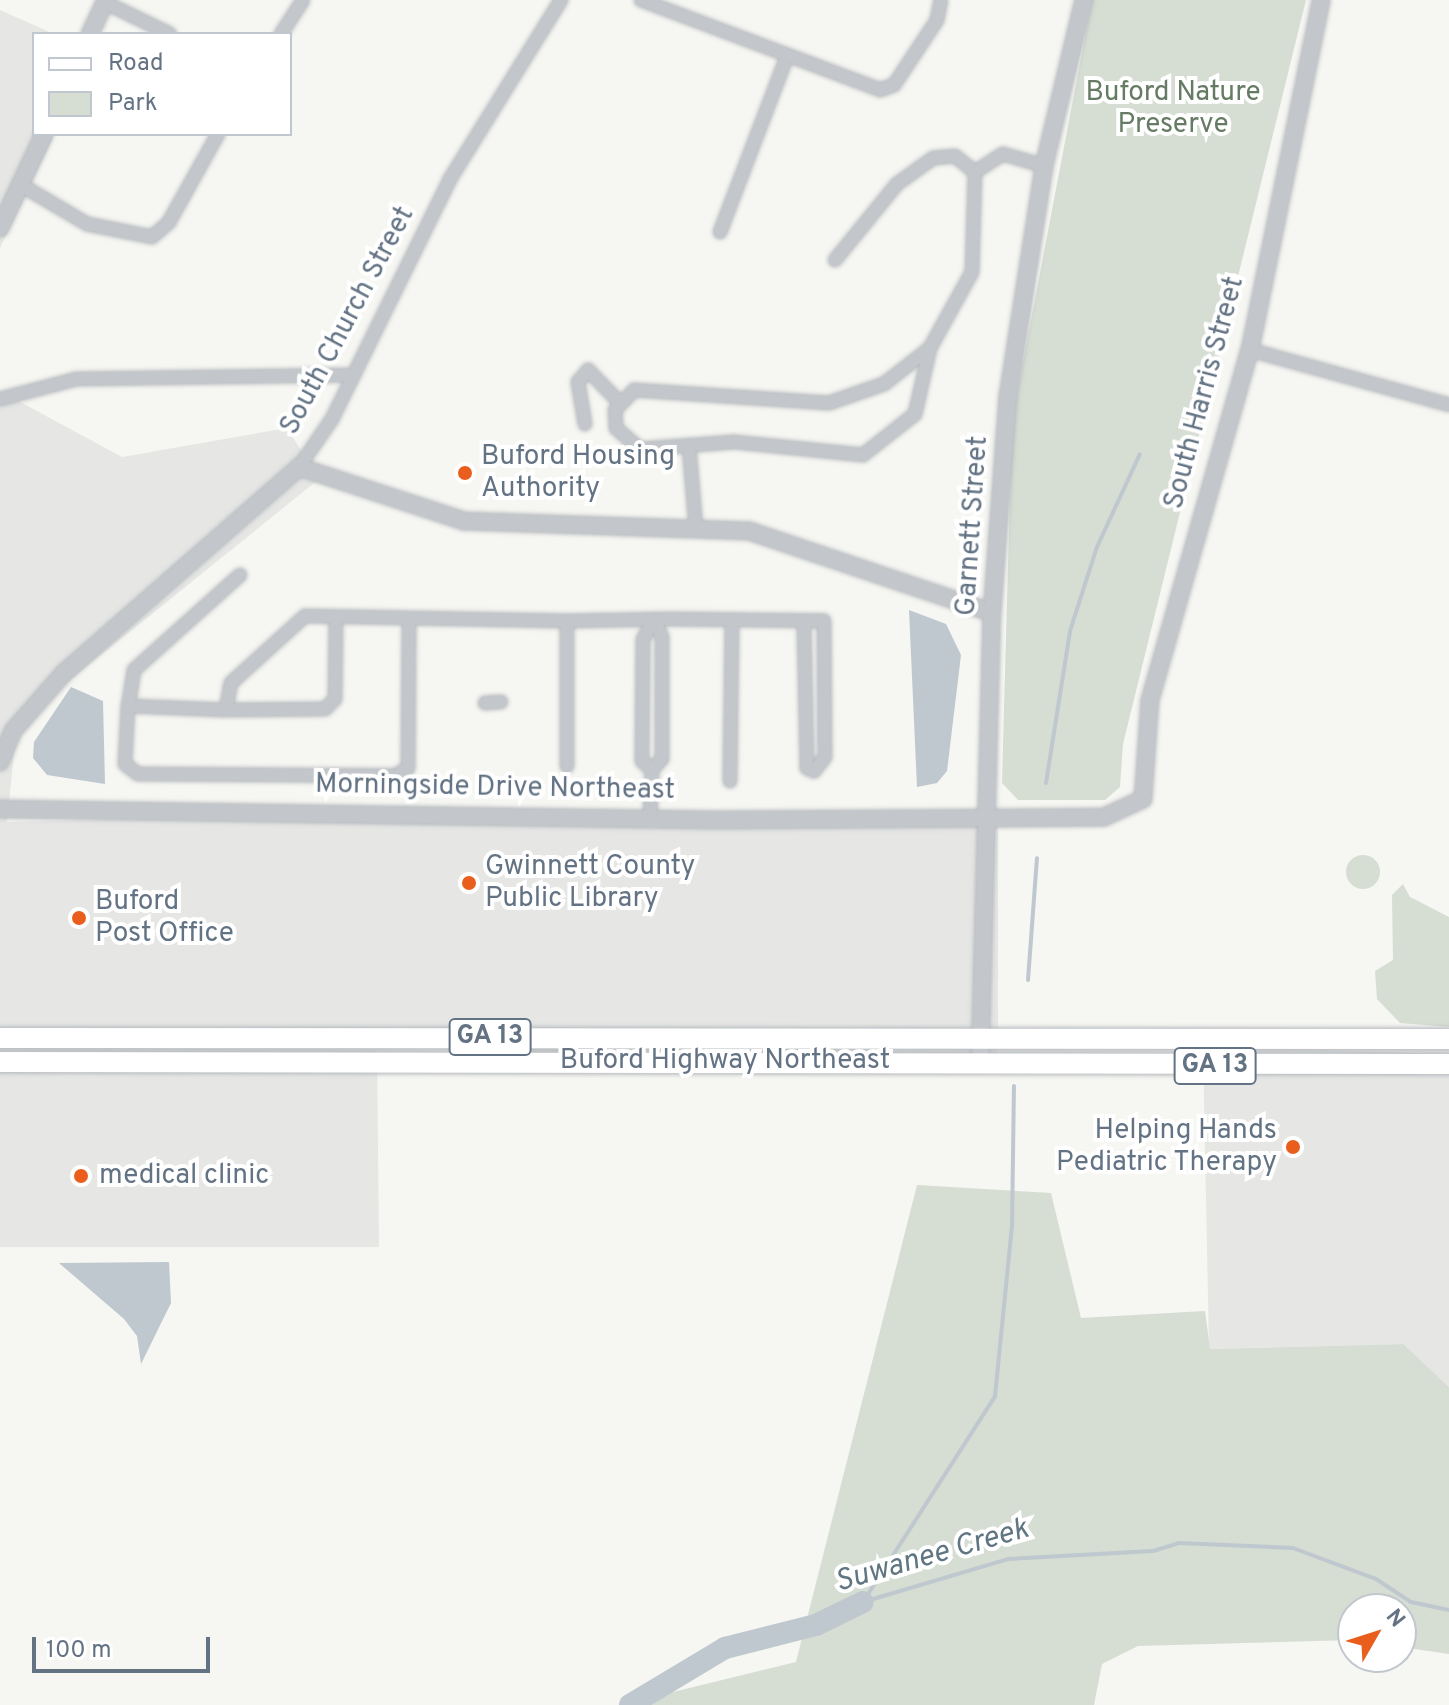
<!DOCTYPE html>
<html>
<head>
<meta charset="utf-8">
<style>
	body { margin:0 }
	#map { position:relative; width:1449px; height:1705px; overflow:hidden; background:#f6f6f2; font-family:Overpass,sans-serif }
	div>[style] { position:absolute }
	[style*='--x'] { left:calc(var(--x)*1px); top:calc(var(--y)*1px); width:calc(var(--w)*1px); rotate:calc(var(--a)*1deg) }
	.built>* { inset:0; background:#e6e7e5 }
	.green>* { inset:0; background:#d6ddd3 }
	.round { border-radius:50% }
	.water>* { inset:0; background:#bec8ce }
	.stream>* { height:4px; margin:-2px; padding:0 2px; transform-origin:2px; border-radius:2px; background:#bec8ce }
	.river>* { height:22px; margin:-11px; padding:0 11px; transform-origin:11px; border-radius:11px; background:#bec8ce }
	.roads { filter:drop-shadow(0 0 2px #b6babe) drop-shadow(0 0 2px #b6babe) }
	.minor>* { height:12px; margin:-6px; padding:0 6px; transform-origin:6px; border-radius:6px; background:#c3c6ca }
	.tertiary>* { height:16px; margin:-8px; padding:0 8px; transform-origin:8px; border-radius:8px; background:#c3c6ca }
	.primary>* { height:20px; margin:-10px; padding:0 10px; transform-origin:10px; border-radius:10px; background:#fff }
	.dots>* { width:22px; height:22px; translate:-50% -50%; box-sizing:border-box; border:4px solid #fff; border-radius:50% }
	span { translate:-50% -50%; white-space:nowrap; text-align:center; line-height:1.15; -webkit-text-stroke:8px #fff; paint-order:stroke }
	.shield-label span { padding:2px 6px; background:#fff; border:2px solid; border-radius:6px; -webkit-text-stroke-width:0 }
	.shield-label { font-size:26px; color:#637384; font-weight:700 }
	.park-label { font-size:28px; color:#667b63 }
	.street-label { font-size:28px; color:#637384 }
	.poi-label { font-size:28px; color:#637384 }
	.left { translate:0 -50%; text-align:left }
	.right { translate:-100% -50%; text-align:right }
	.water-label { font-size:30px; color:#5f7581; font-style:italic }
	.legend { position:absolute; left:32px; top:32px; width:260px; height:104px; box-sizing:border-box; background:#fff; border:2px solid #c1c7ce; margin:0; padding:10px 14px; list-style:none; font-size:24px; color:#637384 }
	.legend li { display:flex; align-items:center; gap:16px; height:40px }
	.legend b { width:40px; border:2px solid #c1c7ce }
	.north { position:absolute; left:1337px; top:1593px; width:80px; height:80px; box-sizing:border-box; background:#fff; border:2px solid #c1c7ce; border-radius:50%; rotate:51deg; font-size:22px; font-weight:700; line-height:32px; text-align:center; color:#637384 }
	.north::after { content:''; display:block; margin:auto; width:28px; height:36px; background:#ea5e1d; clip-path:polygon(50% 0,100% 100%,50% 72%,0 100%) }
	.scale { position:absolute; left:32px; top:1637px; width:178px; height:36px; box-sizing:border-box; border:4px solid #637384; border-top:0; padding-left:10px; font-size:24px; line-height:28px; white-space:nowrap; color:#637384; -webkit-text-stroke:6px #fff; paint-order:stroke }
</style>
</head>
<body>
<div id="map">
	<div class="built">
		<div style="clip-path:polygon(0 10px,54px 34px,34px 34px,34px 134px,55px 134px,0 248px)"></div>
		<div style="clip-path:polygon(0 391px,122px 457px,287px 428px,319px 479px,17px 723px,7px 822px,467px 810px,570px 826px,998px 824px,998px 1060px,497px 1044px,377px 1050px,379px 1247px,0 1247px)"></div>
		<div style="clip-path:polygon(1203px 1046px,1449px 1054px,1449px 1387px,1402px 1344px,1209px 1349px)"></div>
	</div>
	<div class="green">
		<div style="clip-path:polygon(1092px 0,1306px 0,1123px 744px,1120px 787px,1105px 800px,1018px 800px,1002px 783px,1012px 420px)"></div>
		<div class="round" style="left:1346px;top:855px;width:34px;height:34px"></div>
		<div style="clip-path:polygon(1403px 884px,1410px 897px,1449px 917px,1449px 1027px,1400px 1023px,1377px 999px,1375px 971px,1393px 960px,1392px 895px)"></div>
		<div style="clip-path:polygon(512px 1045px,836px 1046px,836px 1049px,479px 1053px)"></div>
		<div style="clip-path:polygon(917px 1185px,1051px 1193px,1081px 1318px,1205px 1311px,1210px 1349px,1403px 1344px,1449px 1387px,1449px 1654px,1401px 1647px,1401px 1609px,1353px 1609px,1353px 1640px,1138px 1646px,1102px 1664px,1094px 1705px,620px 1705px,796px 1662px)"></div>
	</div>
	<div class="water">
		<div style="clip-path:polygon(909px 610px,946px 624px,961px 655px,947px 771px,937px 783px,917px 787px)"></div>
		<div style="clip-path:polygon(71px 687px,103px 701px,105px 784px,47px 775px,33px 758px,34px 742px)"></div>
		<div style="clip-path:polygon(169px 1262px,171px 1303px,141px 1364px,137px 1336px,124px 1319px,59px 1263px)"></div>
	</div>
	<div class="stream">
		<div style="--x:1046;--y:783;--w:154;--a:-81"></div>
		<div style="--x:1070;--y:631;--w:88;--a:-72.2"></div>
		<div style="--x:1097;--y:547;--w:102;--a:-65.2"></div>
		<div style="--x:1028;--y:980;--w:122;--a:-85.8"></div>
		<div style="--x:863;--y:1602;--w:151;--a:-16.5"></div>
		<div style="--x:1008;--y:1559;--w:145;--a:-3.2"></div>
		<div style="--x:1153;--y:1551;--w:27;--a:-17"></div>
		<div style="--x:1179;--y:1543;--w:114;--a:2.5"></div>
		<div style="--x:1293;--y:1548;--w:89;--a:20.5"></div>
		<div style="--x:1376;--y:1579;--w:42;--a:33.3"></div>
		<div style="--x:1411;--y:1602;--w:39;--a:12"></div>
		<div style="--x:863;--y:1602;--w:245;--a:-57.3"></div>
		<div style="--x:995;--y:1396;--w:170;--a:-84.3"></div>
		<div style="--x:1012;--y:1227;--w:141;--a:-89.2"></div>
	</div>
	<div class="river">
		<div style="--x:630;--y:1705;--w:111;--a:-31"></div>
		<div style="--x:725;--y:1648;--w:94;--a:-14.2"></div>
		<div style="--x:816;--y:1625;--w:52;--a:-26.1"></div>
	</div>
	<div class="roads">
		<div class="minor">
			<div style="--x:641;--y:0;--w:255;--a:20.6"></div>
			<div style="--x:880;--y:90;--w:15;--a:-20"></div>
			<div style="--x:894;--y:85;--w:78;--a:-56.5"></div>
			<div style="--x:937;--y:20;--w:20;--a:-79"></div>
			<div style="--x:104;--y:2;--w:73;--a:25.9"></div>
			<div style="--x:281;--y:34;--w:40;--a:-57.1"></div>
			<div style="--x:21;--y:185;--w:77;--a:30.6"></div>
			<div style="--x:87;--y:224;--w:66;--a:11.3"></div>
			<div style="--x:152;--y:237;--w:23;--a:-41"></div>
			<div style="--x:169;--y:222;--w:101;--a:-60.9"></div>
			<div style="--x:720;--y:232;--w:187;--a:-69.1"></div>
			<div style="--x:835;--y:260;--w:98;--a:-50.8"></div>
			<div style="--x:897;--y:184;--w:44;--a:-35.8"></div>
			<div style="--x:933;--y:158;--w:22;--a:-5"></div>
			<div style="--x:955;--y:156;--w:26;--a:39"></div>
			<div style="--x:975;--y:172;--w:33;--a:-33"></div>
			<div style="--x:1003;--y:154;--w:43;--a:16.3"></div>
			<div style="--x:930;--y:348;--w:68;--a:102.8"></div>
			<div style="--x:915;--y:414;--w:66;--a:141.7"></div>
			<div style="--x:863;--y:455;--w:130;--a:-174.2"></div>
			<div style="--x:734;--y:442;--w:94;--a:175.7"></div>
			<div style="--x:640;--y:449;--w:32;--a:-139"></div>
			<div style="--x:616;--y:428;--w:18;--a:-93"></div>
			<div style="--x:615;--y:410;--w:28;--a:-46"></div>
			<div style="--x:634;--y:390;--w:195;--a:3.8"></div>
			<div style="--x:829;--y:403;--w:58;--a:-19.1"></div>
			<div style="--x:884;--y:384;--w:58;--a:-38"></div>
			<div style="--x:930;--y:348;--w:87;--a:-61.1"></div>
			<div style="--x:972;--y:272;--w:100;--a:-88.3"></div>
			<div style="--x:1250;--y:350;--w:206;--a:15.4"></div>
			<div style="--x:0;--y:399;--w:79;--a:-14.7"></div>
			<div style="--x:76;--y:379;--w:278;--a:-0.8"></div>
			<div style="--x:585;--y:424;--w:43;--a:-99.5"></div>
			<div style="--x:578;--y:382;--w:16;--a:-50"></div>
			<div style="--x:588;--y:370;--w:46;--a:45.9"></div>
			<div style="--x:689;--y:446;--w:84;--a:85.2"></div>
			<div style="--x:299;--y:467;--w:58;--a:-55.5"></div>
			<div style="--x:332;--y:419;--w:267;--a:-63.8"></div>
			<div style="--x:450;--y:179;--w:211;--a:-58.2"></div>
			<div style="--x:240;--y:575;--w:142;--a:138.1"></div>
			<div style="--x:134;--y:670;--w:36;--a:99"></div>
			<div style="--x:128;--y:706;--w:98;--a:2.3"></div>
			<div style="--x:226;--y:710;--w:27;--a:-80"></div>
			<div style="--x:231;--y:683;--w:100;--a:-42.2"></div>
			<div style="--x:305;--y:616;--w:262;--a:1.1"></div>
			<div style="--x:567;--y:621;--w:104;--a:-1.1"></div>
			<div style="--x:671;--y:619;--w:153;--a:0.7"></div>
			<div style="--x:824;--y:621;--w:136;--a:89.6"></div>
			<div style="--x:825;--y:757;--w:18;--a:128"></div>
			<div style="--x:814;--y:771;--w:8;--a:-157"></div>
			<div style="--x:807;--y:768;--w:147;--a:-91.2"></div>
			<div style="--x:567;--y:621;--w:145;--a:90"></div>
			<div style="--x:485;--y:703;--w:16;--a:-4"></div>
			<div style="--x:128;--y:706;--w:58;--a:93"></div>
			<div style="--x:125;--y:764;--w:16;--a:38"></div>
			<div style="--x:138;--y:774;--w:257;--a:0.4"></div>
			<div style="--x:395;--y:776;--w:15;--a:-32"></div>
			<div style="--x:408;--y:768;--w:149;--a:-89.6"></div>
			<div style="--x:226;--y:710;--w:99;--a:-0.6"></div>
			<div style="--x:325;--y:709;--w:14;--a:-45"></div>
			<div style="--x:335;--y:699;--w:82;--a:-89.3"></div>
			<div style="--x:730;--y:781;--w:161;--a:-89.3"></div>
			<div style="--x:650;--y:816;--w:46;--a:-87.5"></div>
			<div style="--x:652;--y:770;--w:15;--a:-48"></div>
			<div style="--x:662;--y:759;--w:122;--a:-90"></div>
			<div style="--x:662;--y:637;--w:19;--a:-115"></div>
			<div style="--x:654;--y:620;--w:22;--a:120"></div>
			<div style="--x:643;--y:639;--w:122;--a:90.5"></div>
			<div style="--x:642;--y:761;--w:13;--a:42"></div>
		</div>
		<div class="tertiary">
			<div style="--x:90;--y:34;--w:38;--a:-65"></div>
			<div style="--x:0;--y:228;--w:104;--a:-64.9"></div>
			<div style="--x:0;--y:762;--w:34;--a:-67"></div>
			<div style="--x:13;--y:731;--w:77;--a:-48.7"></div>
			<div style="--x:64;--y:673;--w:313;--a:-41.2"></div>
			<div style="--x:299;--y:467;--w:174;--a:18.1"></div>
			<div style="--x:464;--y:521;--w:285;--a:2"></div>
			<div style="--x:749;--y:531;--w:256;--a:18.6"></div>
			<div style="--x:0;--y:809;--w:716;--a:0.88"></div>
			<div style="--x:716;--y:820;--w:388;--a:-0.4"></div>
			<div style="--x:1104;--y:817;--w:43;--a:-24.8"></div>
			<div style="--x:1143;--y:799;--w:99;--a:-86"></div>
			<div style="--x:1150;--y:700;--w:364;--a:-74.1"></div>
			<div style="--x:1250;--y:350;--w:357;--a:-78.5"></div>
			<div style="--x:980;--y:1063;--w:450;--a:-88.5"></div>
			<div style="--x:992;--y:613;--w:218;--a:-85.8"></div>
			<div style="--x:1008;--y:396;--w:233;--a:-81.1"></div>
			<div style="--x:1044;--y:166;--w:171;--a:-76.5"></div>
		</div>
		<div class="primary">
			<div style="--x:0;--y:1038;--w:1449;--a:0.04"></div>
			<div style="--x:0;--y:1062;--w:1449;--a:0.08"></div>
		</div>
	</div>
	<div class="dots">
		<div style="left:465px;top:473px;background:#ea5e1d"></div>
		<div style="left:469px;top:883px;background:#ea5e1d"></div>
		<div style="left:79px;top:918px;background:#ea5e1d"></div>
		<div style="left:1293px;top:1147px;background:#ea5e1d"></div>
		<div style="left:81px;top:1176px;background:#ea5e1d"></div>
	</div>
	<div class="shield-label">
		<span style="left:490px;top:1037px">GA 13</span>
		<span style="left:1215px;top:1066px">GA 13</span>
	</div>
	<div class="park-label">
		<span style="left:1173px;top:109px">Buford Nature<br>Preserve</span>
	</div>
	<div class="street-label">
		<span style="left:348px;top:321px;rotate:-62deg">South Church Street</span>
		<span style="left:1205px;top:393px;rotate:-75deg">South Harris Street</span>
		<span style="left:973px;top:526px;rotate:-86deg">Garnett Street</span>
		<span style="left:495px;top:788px;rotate:1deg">Morningside Drive Northeast</span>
		<span style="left:725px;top:1061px">Buford Highway Northeast</span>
	</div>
	<div class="poi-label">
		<span class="left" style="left:481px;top:473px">Buford Housing<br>Authority</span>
		<span class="left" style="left:485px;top:883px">Gwinnett County<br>Public Library</span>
		<span class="left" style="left:95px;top:918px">Buford<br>Post Office</span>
		<span class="right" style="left:1277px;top:1147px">Helping Hands<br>Pediatric Therapy</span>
		<span class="left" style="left:99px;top:1176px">medical clinic</span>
	</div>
	<div class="water-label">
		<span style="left:932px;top:1557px;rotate:-16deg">Suwanee Creek</span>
	</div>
	<ul class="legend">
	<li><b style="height:10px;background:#fff"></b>Road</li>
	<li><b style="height:22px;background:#d6ddd3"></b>Park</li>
	</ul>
	<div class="north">N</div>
	<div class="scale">100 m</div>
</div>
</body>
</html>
